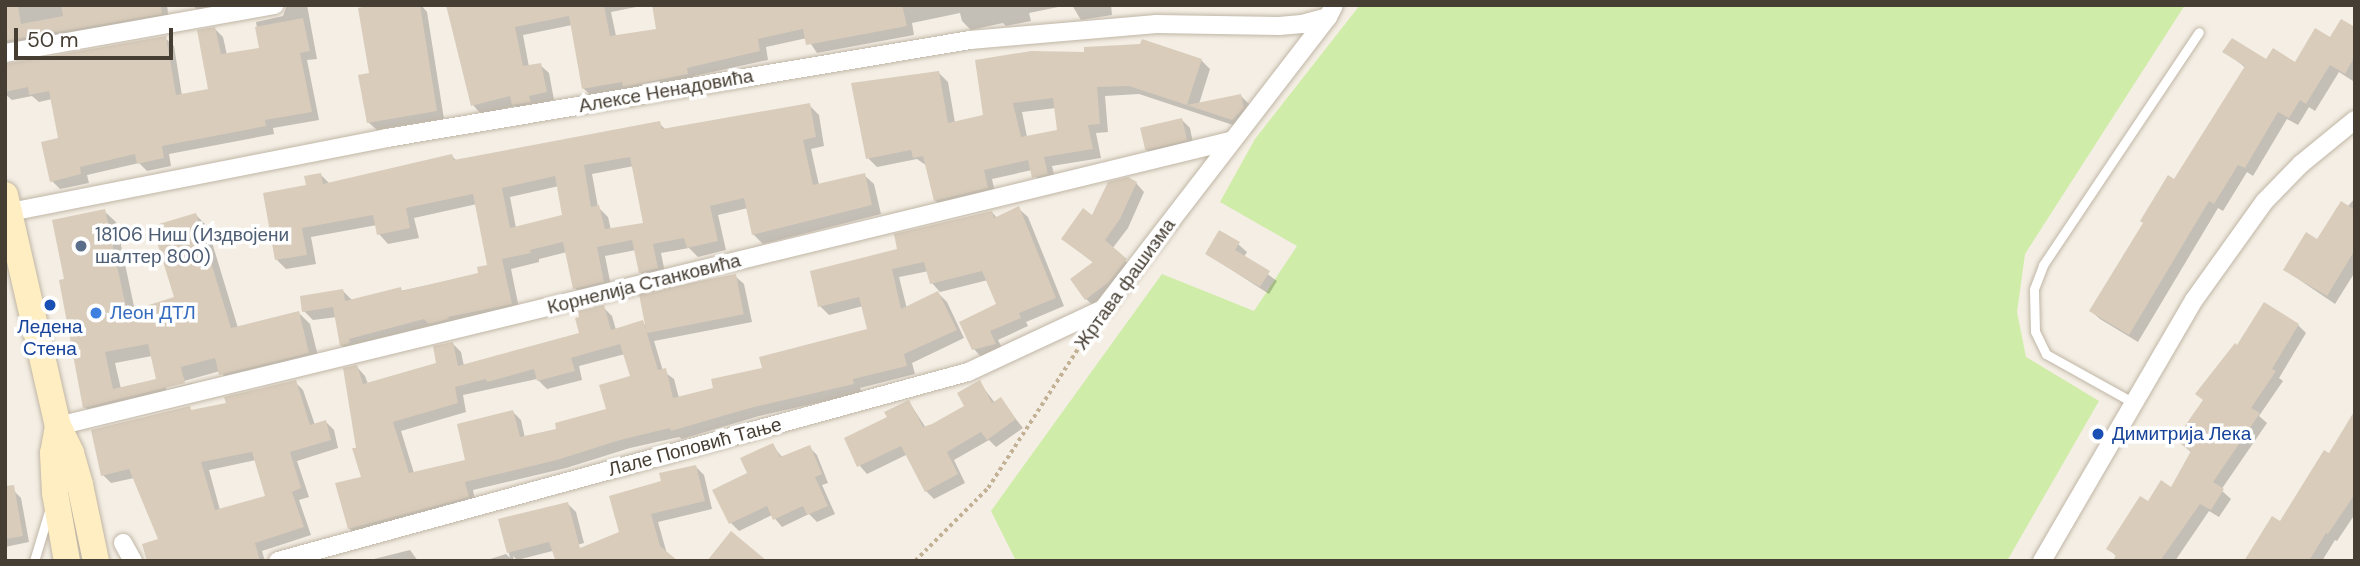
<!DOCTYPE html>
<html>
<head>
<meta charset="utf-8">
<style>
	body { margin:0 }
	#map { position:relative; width:2360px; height:566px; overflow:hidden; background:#f4eee4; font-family:"DM Sans",sans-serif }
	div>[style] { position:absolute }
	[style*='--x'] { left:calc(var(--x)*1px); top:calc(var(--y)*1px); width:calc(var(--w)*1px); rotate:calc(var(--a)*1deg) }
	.green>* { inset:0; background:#d0eca9 }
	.shadow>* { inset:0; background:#0003 }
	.building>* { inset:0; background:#d9ccbb; transform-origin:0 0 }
	.path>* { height:3.5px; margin-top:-1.75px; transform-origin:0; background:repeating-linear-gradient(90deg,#c3b196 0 3.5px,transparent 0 7px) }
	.roads { filter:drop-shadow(0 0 2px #c0b6a6) drop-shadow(0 0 2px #c0b6a6) }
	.service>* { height:9px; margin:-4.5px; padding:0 4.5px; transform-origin:4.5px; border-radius:4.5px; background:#fff }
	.minor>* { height:18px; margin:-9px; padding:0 9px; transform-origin:9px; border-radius:9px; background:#fff }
	.secondary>* { height:26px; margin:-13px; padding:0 13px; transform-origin:13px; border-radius:13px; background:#ffeec2 }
	.dots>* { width:19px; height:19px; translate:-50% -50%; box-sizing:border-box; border:4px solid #fff; border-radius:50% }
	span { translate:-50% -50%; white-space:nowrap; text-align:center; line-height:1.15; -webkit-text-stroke:7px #fff; paint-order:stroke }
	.street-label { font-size:19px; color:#463e33 }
	.service-label { font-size:19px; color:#4e5e75 }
	.left { translate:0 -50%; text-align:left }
	.shop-label { font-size:19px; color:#366cbe }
	.transit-label { font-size:19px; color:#164399 }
	.frame { position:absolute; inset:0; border:7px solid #463e33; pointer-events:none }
	.scale { position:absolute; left:14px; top:28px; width:159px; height:32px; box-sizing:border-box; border:4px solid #463e33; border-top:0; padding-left:9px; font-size:21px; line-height:24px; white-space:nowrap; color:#463e33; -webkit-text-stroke:5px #fff; paint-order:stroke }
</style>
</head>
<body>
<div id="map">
	<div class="green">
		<div style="clip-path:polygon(1360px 5px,2185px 5px,2025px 254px,2017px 312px,2026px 357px,2099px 401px,2007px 561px,1016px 561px,991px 511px,1162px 274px,1254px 311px,1297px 246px,1220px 202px,1255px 139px)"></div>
	</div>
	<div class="shadow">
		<div style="clip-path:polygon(5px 5px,167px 5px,169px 21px,5px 53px)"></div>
		<div style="clip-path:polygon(193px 5px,261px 5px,202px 16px)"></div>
		<div style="clip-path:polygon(287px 5px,307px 5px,317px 59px,307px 60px,319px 120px,273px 128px,274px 134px,169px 154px,171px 166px,147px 171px,139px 163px,87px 175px,89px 183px,60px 189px,52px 181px,60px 140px,52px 99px,39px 102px,32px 96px,12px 100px,5px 94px,5px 65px,165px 38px,174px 46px,182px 96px,210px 90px,215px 29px,223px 37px,227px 55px,261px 49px,256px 22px,283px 16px)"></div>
		<div style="clip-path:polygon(408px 5px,421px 5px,427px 12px,444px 119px,377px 130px,368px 122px,371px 75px)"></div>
		<div style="clip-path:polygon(448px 5px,646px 5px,611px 12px,616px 36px,658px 30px,720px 5px,1068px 5px,1029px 13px,1031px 21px,1006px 26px,1003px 23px,971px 30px,962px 21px,960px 13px,912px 23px,914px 35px,817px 53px,807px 38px,766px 47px,768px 60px,694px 76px,696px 83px,593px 97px,584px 89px,572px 25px,523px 35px,529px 67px,540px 65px,549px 73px,554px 100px,537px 104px,522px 113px,515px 106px,481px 114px,473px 105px)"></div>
		<div style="clip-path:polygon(1072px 5px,1111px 5px,1112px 15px,1081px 20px)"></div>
		<div style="clip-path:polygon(2355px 29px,2353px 81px,2339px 72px,2315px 111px,2309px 107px,2298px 125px,2287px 119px,2253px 176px,2247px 172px,2223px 211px,2218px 208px,2138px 342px,2100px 319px,2091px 311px,2246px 68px,2225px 52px,2295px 64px,2331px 39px)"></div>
		<div style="clip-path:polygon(evenodd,1201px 60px,1210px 69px,1199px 104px,1240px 95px,1250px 105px,1242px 128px,1139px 94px,1105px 96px,1108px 132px,1096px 133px,1101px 158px,1052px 166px,1056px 183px,1042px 186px,1032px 170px,992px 179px,996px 197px,945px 210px,935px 200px,927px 166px,917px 159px,877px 167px,868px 158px,939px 73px,948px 82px,955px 123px,985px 116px,977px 62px,1201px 60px,1056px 108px,1059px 132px,1027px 137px,1022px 112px,1056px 108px)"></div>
		<div style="clip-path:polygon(evenodd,809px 105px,819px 115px,824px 146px,811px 149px,819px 185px,864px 175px,874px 184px,881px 214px,763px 244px,753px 234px,748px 208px,718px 215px,726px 250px,698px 257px,689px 248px,661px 253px,666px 278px,650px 282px,640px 272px,636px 250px,605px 256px,612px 291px,584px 298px,575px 288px,567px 252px,539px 259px,539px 262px,511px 269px,520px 313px,351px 354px,341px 345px,337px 317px,313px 320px,304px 311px,343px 291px,353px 301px,480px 274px,489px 266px,477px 204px,414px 218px,419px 238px,388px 244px,379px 234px,377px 225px,311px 237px,316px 264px,286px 269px,277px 260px,308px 186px,320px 174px,330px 184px,452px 156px,457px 161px,659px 123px,666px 130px,809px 105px,634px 166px,646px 226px,611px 230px,608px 217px,598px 207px,592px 174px,634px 166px,809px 105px,559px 186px,564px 216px,516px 228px,510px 197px,559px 186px)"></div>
		<div style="clip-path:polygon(1182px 120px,1190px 128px,1194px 148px,1154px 158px,1146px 149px)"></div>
		<div style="clip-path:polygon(1136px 183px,1144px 192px,1128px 228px,1112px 249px,1134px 269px,1095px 307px,1086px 299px,1095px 264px,1063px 239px)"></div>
		<div style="clip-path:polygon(2355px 198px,2355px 272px,2335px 304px,2285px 270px,2318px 241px)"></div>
		<div style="clip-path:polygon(evenodd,1019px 209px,1028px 217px,1064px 306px,1026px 322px,1028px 326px,998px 340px,1004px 352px,982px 358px,974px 349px,998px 305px,988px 280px,940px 292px,932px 283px,929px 271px,899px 277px,907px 309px,938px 293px,947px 302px,964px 338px,912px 363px,915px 374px,860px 388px,862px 393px,759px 416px,682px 439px,679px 437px,630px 448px,566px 468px,473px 490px,476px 506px,358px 537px,349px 528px,363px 478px,358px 449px,357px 367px,365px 376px,368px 384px,438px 364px,453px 344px,461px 352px,464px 366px,581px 334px,603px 307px,612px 316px,616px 330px,642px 322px,647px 327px,735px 276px,744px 284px,752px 322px,654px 341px,663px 371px,674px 379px,679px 398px,715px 389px,869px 330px,863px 306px,829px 315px,820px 306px,899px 251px,992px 212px,997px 218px,1019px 209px,625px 354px,632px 377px,608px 410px,559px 430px,525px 438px,521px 420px,512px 411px,467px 461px,414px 473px,401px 431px,466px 412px,463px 395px,537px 379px,547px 389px,582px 380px,579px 366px,625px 354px)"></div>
		<div style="clip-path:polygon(evenodd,104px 211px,116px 222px,135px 311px,176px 299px,196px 215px,207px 226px,238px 328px,298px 312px,310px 324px,320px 364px,232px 386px,220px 371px,166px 386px,166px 390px,192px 383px,195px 395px,96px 419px,85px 407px,66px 280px,104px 211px,152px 356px,158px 380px,121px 389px,115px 363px,152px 356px)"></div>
		<div style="clip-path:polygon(1238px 244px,1247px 252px,1244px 257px,1277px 281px,1269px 294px,1207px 254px)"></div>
		<div style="clip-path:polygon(2298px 325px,2306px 333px,2279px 378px,2283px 381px,2259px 416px,2267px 423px,2221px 490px,2231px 499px,2219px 517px,2209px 511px,2175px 561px,2114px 561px,2117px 557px,2109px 549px,2148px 503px,2172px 489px,2192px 453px,2177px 440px,2238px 348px)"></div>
		<div style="clip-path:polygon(evenodd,295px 382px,303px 390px,315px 425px,326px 422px,334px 430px,338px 448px,297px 461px,309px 497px,299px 500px,311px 535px,262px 551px,265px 561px,149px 561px,160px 540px,134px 478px,111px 483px,103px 475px,189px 408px,193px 411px,228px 404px,295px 382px,256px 460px,268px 497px,220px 510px,209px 470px,256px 460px)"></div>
		<div style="clip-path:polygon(979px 382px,995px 403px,1000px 399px,1023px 428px,996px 447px,989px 440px,954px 460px,965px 483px,934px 499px,926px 491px,908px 454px,867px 474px,859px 465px,889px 418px,909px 402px,926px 428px,966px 407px)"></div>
		<div style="clip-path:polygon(2355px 412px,2355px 514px,2337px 541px,2335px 540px,2322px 561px,2253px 561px,2330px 455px)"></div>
		<div style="clip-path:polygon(772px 445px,783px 458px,809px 447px,817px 455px,828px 483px,822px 485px,835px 514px,817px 522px,809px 514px,782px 527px,772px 515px,739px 531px,731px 523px,715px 491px,750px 474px)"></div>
		<div style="clip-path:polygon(696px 467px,704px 475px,712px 509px,658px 522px,667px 554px,638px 530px,663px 483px)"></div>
		<div style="clip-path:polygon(14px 491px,21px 498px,29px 542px,5px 547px,5px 493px)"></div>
		<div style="clip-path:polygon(568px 504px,576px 512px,584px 543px,517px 560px,513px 556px,514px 561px,484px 561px,506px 554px,510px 558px,501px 521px)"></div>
		<div style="clip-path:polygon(410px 550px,418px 561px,366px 561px)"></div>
	</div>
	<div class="building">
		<div style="clip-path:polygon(5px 5px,18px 5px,21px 24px,63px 16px,61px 5px,161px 5px,162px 14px,5px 41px)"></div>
		<div style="clip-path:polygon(372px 5px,420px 5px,437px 111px,367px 123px,358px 75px,369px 73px,358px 8px)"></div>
		<div style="clip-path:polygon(446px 5px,604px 5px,610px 36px,656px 29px,652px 5px,902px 5px,907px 26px,806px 45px,803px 29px,758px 39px,760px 51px,687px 68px,688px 74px,623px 87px,622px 82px,582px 89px,569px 16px,515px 27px,523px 66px,541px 63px,547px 92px,529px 96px,531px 102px,512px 105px,510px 96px,471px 106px)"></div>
		<div style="clip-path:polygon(303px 18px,310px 51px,300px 53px,312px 112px,265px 120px,266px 126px,162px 146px,164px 158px,137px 164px,135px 154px,80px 167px,81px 174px,50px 182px,41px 142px,58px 138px,49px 91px,29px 95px,28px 87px,5px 92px,5px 64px,166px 36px,176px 95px,208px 89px,197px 30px,215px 27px,221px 54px,259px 48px,255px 27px)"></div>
		<div style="clip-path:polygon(2341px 19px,2355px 27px,2355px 56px,2345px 74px,2330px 65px,2306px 104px,2300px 100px,2289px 118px,2278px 112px,2245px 168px,2238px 165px,2214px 204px,2209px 201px,2129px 335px,2089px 311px,2143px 223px,2140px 221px,2168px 175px,2174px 179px,2245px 66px,2222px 52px,2232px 38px,2266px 59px,2273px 48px,2295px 62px,2315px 28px,2330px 37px)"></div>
		<div style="clip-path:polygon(evenodd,1142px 39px,1202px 59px,1187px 105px,1241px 94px,1244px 108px,1232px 120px,1129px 86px,1097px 87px,1100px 124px,1088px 125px,1093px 149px,1044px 157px,1048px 174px,1032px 178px,1028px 160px,984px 170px,988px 188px,934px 201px,923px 156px,913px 158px,911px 150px,866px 159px,851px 83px,939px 71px,948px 123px,983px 115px,975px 60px,1031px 51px,1084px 52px,1084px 47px,1140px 44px,1142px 39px,1053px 98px,1057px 130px,1021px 137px,1013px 103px,1053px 98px)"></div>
		<div style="clip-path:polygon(evenodd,810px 103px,816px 137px,803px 140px,813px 185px,865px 173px,872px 205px,752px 235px,744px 198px,710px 206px,718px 241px,687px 248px,684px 238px,653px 244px,658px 268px,639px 273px,632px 240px,597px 247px,604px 282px,573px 289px,563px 242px,530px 250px,531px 253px,502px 259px,512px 304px,448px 317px,449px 319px,429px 324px,424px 319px,349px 339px,350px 343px,340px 346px,333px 307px,302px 312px,300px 296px,343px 289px,345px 301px,401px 287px,402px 291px,478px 273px,477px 267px,487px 265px,473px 194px,406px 208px,410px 228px,377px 235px,373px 215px,302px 228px,307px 255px,275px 260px,263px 193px,306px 185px,304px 176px,321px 173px,323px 184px,452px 154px,454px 160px,660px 121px,662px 129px,810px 103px,630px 157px,643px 223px,605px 229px,599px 205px,591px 207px,584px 165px,630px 157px,810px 103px,555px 176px,562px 215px,510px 228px,502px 188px,555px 176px)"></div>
		<div style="left:1182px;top:118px;width:23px;height:43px;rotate:77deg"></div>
		<div style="clip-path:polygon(1128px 177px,1137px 182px,1120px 219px,1105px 240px,1127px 259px,1109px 282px,1085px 300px,1070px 279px,1093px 262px,1061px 239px,1083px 208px,1092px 215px,1108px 182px)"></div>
		<div style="clip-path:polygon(2341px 201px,2355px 210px,2355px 250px,2327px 296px,2283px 270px,2306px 232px,2317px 239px)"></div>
		<div style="clip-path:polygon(evenodd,1019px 206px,1056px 298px,1019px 313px,1021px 318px,990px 331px,996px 344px,972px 350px,959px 322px,996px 304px,982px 271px,930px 284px,924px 262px,892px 269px,901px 309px,938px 291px,957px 330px,904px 354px,907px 366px,853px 379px,854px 384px,750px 408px,671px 431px,670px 428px,620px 440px,557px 460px,465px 482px,469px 497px,348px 529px,335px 483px,361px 477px,352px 448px,356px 448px,343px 368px,357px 365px,363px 384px,436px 363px,433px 346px,453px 342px,458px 366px,579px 333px,575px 318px,579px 317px,578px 311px,604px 305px,611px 330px,643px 320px,658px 370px,666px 368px,673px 398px,713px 388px,711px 379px,762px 368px,759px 357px,867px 329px,859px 297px,818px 307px,810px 271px,897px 249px,894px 234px,992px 211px,994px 218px,1019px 206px,620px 344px,630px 376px,599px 385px,606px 409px,555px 423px,556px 429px,520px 437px,513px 410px,457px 424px,465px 460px,409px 473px,393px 422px,458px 403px,455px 387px,486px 379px,487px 382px,534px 369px,537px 381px,575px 371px,571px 358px,620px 344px)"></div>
		<div style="clip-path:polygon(evenodd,105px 209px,127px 312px,174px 297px,152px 226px,196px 213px,231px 328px,299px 311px,309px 353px,219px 375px,215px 358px,181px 367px,185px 383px,83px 408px,59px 280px,64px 279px,52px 220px,105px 209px,148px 344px,156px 379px,113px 389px,105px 352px,148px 344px)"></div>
		<div style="clip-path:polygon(1219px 230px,1240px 242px,1235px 250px,1270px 271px,1260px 287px,1205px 254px)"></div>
		<div style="left:736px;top:274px;width:41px;height:99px;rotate:79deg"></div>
		<div style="clip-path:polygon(2264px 302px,2299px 324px,2272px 369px,2276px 371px,2251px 408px,2260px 413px,2213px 482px,2224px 489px,2211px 510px,2200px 504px,2160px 561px,2113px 561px,2116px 555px,2106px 549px,2140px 496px,2148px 501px,2161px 480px,2171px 487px,2191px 451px,2175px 440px,2203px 400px,2195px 394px,2235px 343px,2237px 345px)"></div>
		<div style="clip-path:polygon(evenodd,296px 380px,310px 425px,326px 420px,331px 440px,290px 452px,301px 488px,292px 492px,304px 527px,255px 543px,260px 561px,147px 561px,142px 544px,158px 539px,129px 469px,101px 476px,91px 430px,190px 406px,191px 410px,226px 403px,224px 397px,296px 380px,252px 452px,265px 496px,215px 510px,201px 462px,252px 452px)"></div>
		<div style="clip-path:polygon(980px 380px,992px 403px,1001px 397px,1016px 419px,987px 440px,981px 432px,947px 452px,958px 474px,925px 492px,901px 446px,857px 467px,844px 438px,887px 417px,884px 412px,909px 400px,923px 427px,932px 424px,964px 406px,957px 393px)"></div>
		<div style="clip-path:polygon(2355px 410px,2355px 494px,2328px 534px,2326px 533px,2309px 561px,2244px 561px,2272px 516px,2280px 521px,2324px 450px,2329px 453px)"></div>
		<div style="clip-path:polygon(773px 443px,780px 457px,810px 445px,822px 474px,815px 477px,828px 506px,807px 515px,803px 506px,773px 520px,767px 506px,729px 524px,712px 490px,747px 473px,740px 458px)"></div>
		<div style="clip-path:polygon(696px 465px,705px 501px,651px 514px,660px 546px,678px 561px,550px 561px,555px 559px,549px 542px,507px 553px,498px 519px,568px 502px,580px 548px,619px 532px,609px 496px,661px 481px,659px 473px)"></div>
		<div style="clip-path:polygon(14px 485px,23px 536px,5px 539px,5px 486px)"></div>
		<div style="clip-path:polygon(731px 531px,767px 561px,707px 561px)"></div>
	</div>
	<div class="path">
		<div style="--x:915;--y:561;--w:103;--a:-45"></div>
		<div style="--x:988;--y:488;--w:175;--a:-57.1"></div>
	</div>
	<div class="roads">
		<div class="service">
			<div style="--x:2134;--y:403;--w:101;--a:-150.9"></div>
			<div style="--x:2046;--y:354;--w:25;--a:-116"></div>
			<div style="--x:2035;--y:331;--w:42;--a:-91.4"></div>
			<div style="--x:2034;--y:289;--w:26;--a:-69"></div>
			<div style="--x:2043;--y:265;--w:280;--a:-56.2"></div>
			<div style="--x:34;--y:561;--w:52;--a:-73.3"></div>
		</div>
		<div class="minor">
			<div style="--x:5;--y:53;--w:274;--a:-10.1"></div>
			<div style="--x:10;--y:212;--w:384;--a:-11.1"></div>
			<div style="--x:387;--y:138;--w:591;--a:-9.54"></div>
			<div style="--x:970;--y:40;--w:187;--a:-4.9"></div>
			<div style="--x:1156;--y:24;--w:123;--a:0.9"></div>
			<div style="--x:1279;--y:26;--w:23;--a:-5"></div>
			<div style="--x:1302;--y:24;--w:27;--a:-15"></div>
			<div style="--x:58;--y:426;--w:1206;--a:-13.67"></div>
			<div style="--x:123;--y:543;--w:21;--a:61"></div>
			<div style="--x:278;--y:561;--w:715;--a:-15.32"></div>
			<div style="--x:968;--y:372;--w:149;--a:-25"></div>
			<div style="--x:1103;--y:309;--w:369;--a:-52.4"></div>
			<div style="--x:1328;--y:17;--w:13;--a:-63"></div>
			<div style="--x:2042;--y:561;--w:302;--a:-59.8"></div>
			<div style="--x:2194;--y:300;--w:122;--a:-54.4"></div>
			<div style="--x:2265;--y:201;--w:52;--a:-45.8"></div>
			<div style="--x:2301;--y:164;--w:70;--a:-39.2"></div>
		</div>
		<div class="secondary">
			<div style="--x:5;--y:195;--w:237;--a:77.1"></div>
			<div style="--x:58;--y:426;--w:30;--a:64"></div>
			<div style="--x:71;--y:453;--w:33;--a:74"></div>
			<div style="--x:80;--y:485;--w:78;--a:78.1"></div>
			<div style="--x:58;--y:426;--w:27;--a:100"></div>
			<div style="--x:53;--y:453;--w:40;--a:87.1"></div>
			<div style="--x:55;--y:493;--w:69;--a:80"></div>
		</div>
	</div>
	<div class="dots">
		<div style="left:81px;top:246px;background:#5c6f8a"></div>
		<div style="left:50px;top:305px;background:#1a4fb4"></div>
		<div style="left:96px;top:313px;background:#3f7fe0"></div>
		<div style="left:2098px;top:434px;background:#1a4fb4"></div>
	</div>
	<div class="street-label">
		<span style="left:666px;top:91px;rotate:-10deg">Алексе Ненадовића</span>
		<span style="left:644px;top:284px;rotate:-14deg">Корнелија Станковића</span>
		<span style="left:1125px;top:284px;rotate:-54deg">Жртава фашизма</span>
		<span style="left:695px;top:447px;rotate:-15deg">Лале Поповић Тање</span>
	</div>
	<div class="service-label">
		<span class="left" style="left:95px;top:246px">18106 Ниш (Издвојени<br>шалтер 800)</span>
	</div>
	<div class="shop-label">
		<span class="left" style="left:110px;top:313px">Леон ДТЛ</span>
	</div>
	<div class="transit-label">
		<span style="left:50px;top:338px">Ледена<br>Стена</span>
		<span class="left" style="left:2112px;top:434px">Димитрија Лека</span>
	</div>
	<div class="frame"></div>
	<div class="scale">50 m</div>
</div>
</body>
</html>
